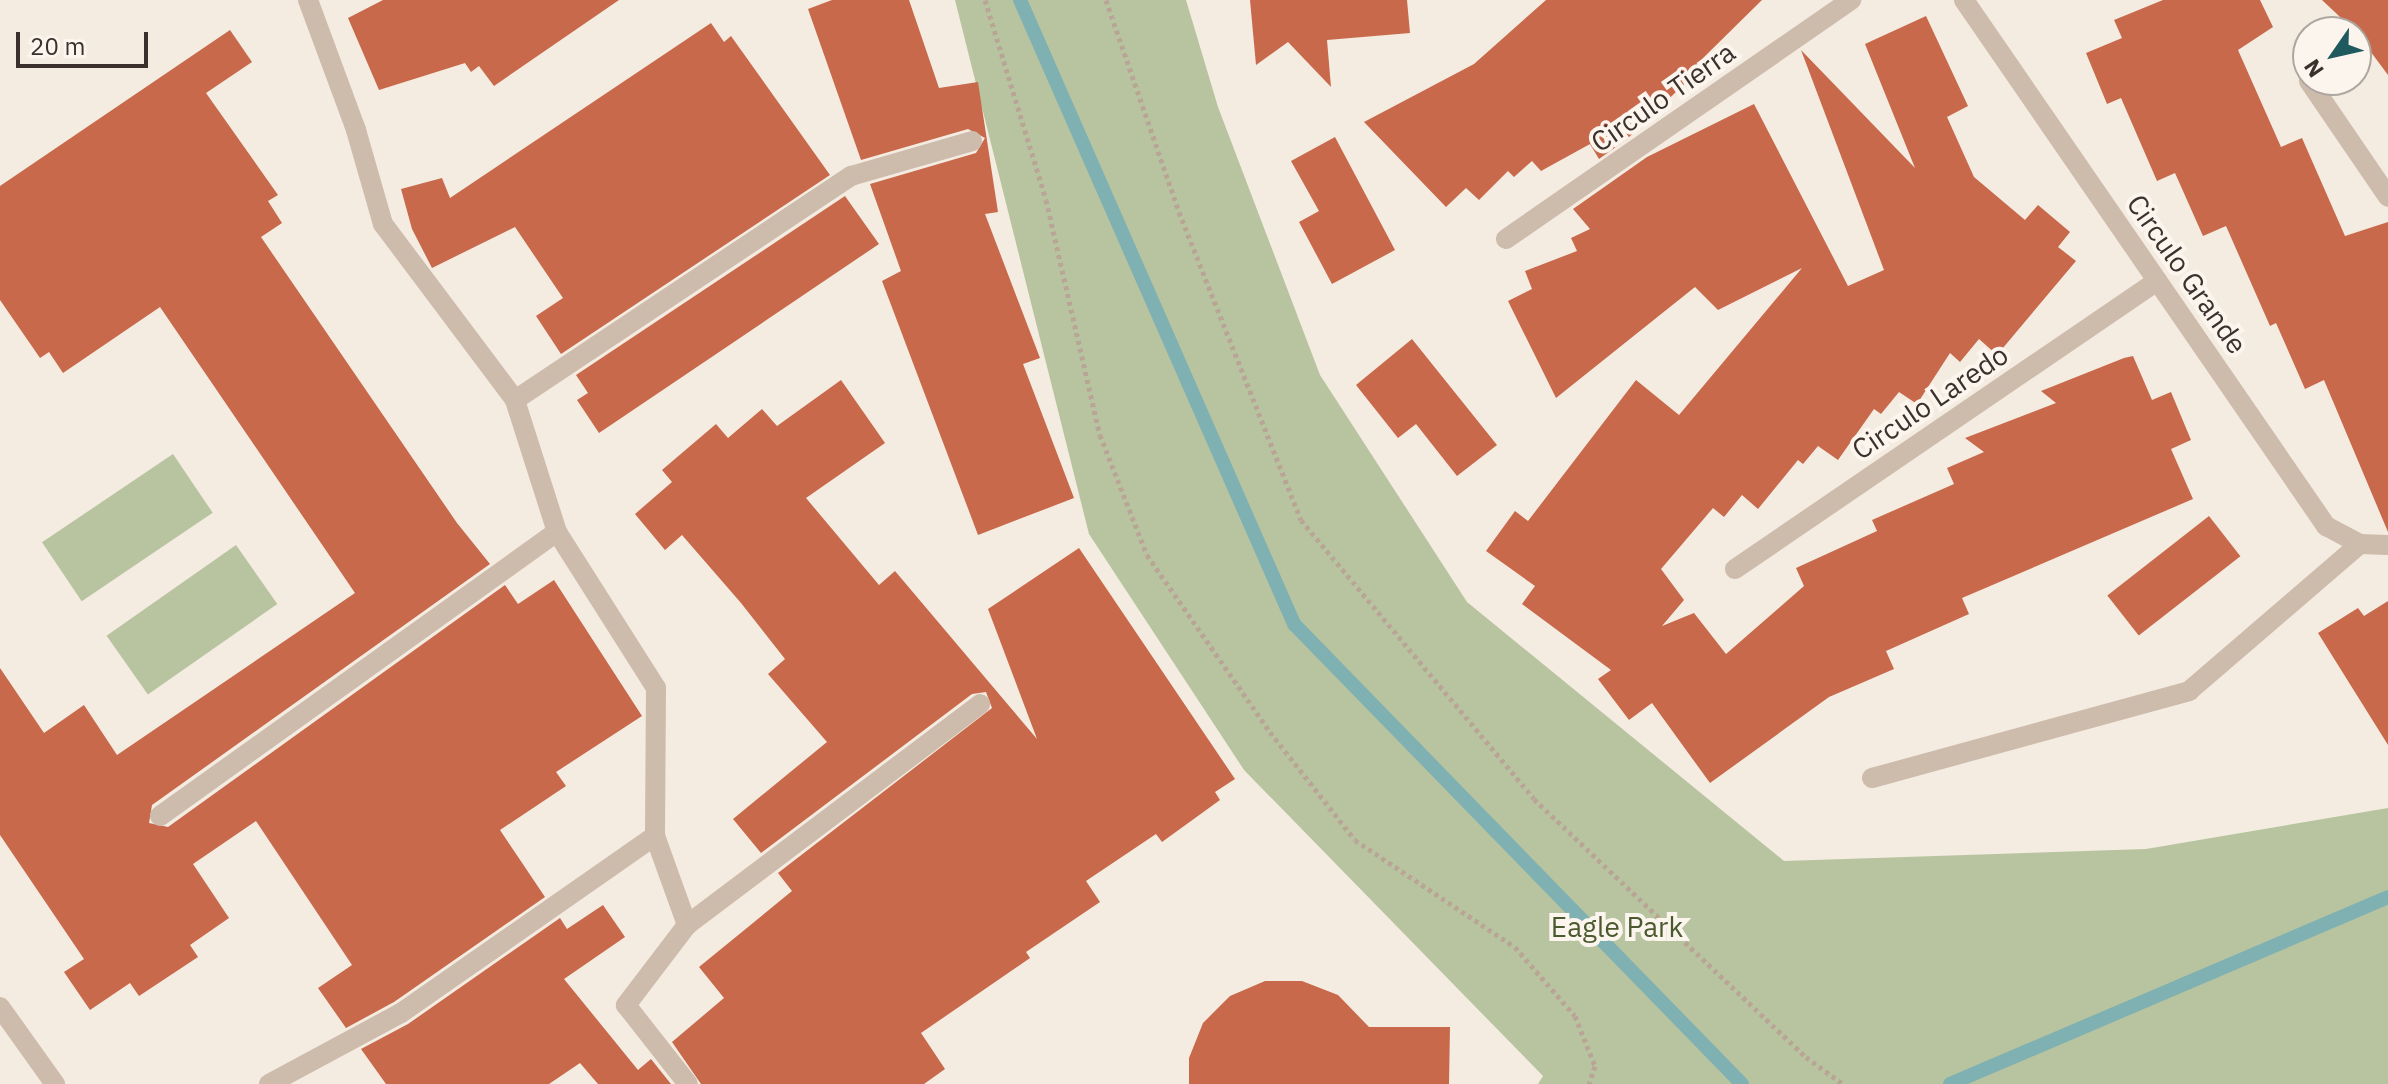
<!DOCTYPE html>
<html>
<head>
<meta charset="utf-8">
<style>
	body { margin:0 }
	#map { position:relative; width:2388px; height:1084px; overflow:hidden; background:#f4ebe1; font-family:"IBM Plex Sans",sans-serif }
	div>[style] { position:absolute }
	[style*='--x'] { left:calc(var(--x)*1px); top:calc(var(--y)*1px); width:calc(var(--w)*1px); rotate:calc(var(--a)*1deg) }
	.green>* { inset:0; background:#b8c4a0; transform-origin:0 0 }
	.stream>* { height:14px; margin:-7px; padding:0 7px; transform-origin:7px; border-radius:7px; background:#7fb0b2 }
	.building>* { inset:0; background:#c8694b; transform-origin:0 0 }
	.path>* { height:5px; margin-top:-2.5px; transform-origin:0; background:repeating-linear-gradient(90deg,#b9a596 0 4px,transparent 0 8px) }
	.minor>* { height:20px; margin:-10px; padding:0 10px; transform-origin:10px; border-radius:10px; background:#cdbbac }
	span { translate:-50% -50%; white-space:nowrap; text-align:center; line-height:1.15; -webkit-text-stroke:8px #fbf5ee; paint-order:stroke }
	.street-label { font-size:28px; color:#3b302b }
	.park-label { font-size:28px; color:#4a5a2e }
	.north { position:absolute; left:2292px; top:16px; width:80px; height:80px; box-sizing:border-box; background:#fbf5ee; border:2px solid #aea6a0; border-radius:50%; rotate:236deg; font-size:22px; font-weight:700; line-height:32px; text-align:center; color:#3b302b }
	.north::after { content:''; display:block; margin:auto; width:28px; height:36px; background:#1f5a5e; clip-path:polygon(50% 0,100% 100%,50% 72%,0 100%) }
	.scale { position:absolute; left:16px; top:32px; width:132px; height:36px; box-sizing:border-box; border:4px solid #3b302b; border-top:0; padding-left:10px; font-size:24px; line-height:28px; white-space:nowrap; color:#3b302b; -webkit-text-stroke:6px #fbf5ee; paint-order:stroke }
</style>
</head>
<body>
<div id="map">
	<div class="green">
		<div style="clip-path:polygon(955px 0,1186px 0,1218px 107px,1320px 375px,1467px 602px,1784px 861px,2146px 849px,2388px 808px,2388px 1084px,1538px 1084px,1543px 1076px,1244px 770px,1089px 534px)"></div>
		<div style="left:173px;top:454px;width:71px;height:158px;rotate:56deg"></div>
		<div style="left:236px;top:545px;width:72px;height:158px;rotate:55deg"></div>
	</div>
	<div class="stream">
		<div style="--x:1020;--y:0;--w:682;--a:66.29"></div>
		<div style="--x:1294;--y:624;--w:642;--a:45.76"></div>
		<div style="--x:1950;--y:1084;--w:476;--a:-23.1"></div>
	</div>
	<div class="building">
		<div style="clip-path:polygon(383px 0,619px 0,494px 86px,479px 66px,471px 72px,465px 63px,379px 90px,348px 18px)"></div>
		<div style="clip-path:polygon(832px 0,909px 0,939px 88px,978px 82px,998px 212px,985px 214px,1040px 358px,1023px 364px,1074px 498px,978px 535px,882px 281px,901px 271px,870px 184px,976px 153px,985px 138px,968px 129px,861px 160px,808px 9px)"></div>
		<div style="clip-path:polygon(1250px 0,1407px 0,1410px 33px,1327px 40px,1331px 87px,1288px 42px,1256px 65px)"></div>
		<div style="clip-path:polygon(1546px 0,1762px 0,1698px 63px,1702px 67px,1627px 139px,1599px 159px,1590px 144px,1541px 171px,1532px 161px,1514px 177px,1508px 171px,1479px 200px,1466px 188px,1446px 207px,1364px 122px,1474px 64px)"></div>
		<div style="clip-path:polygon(2163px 0,2260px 0,2273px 27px,2238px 50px,2281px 147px,2302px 138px,2345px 236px,2388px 222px,2388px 532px,2324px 380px,2305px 389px,2276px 323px,2270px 326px,2226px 226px,2203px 236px,2175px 173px,2157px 181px,2121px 98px,2107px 104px,2086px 53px,2122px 38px,2114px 20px)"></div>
		<div style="clip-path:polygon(2322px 0,2388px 0,2388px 75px,2356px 32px)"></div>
		<div style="clip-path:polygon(1926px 16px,1968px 106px,1947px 117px,1974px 177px,2025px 220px,2038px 205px,2070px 232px,2058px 247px,2076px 261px,1997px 355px,1979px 339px,1960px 362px,1950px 353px,1917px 404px,1899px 392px,1881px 414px,1874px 409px,1838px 460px,1818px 446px,1803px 464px,1798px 460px,1758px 509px,1742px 495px,1724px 517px,1713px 508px,1661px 569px,1684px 600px,1662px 626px,1694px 613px,1726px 654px,1804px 586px,1796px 568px,1877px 531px,1872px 520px,1954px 484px,1947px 468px,1984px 452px,1965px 438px,2056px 403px,2041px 391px,2124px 358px,2133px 356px,2152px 400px,2171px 392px,2191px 440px,2171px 449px,2193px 499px,1962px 598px,1969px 614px,1886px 651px,1894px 669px,1829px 697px,1710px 783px,1652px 703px,1629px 720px,1598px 679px,1611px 670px,1522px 604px,1535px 586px,1486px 551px,1515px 511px,1528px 521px,1636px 380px,1679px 415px,1802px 268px,1718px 310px,1695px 287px,1556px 398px,1508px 301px,1532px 289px,1525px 271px,1577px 251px,1571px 238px,1590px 229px,1573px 209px,1647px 157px,1754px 104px,1848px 286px,1884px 270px,1801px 50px,1915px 168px,1865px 44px)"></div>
		<div style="clip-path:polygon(711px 23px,724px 42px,731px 36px,830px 175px,561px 354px,536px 316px,563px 298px,515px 227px,432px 268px,412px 229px,401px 189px,442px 178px,450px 198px)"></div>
		<div style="clip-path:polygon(230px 30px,252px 62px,206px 93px,278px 195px,268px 201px,282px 223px,261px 237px,457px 523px,490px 564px,152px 805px,149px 823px,168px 827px,505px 585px,518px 604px,554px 580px,642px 716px,556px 772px,566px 786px,500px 830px,545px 897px,394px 1002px,346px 1028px,318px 988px,352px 965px,256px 821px,193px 864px,229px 918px,190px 945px,198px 957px,139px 996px,130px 983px,90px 1010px,64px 972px,84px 959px,0 835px,0 668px,44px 733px,84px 705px,117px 755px,355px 593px,160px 307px,63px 373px,49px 352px,40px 358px,0 300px,0 186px)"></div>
		<div style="clip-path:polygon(1335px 137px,1395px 250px,1332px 284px,1299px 222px,1319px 211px,1291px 161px)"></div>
		<div style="clip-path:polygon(845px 196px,879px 244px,599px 433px,577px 400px,588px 393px,576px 375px)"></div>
		<div style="clip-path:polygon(1412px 339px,1497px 445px,1457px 476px,1416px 424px,1398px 438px,1356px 385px)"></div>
		<div style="clip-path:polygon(841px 380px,885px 443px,806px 498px,879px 585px,895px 571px,1037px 739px,988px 609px,1079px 548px,1235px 779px,1215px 792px,1220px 800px,1162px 842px,1156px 834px,1086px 881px,1100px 902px,1026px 952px,1030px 958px,921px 1033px,945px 1069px,924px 1084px,701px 1084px,672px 1042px,724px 998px,699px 967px,792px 891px,778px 873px,992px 708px,986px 692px,972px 694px,761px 853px,733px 819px,827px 742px,768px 674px,785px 659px,741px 603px,682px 535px,665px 550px,635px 514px,672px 482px,662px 470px,716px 424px,728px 438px,762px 409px,777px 426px)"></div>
		<div style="left:2209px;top:516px;width:51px;height:129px;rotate:52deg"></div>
		<div style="clip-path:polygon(2388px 601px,2388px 745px,2318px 633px,2358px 608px,2364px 616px)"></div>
		<div style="clip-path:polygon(603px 905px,625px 937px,564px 979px,638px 1070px,651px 1059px,671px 1084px,598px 1084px,580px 1063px,549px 1084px,386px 1084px,361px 1049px,408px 1024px,560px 918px,567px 929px)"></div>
		<div style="clip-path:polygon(1265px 981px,1302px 981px,1338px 995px,1369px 1027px,1450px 1027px,1449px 1084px,1189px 1084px,1189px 1058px,1203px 1023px,1230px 996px)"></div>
	</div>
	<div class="path">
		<div style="--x:985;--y:0;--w:209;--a:73"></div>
		<div style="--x:1046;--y:200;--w:241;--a:77.1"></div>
		<div style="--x:1100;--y:435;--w:129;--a:68.6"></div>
		<div style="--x:1147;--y:555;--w:216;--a:55.2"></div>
		<div style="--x:1270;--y:732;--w:137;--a:51.8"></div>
		<div style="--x:1355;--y:840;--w:192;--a:33.8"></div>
		<div style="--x:1515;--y:947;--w:91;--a:49"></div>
		<div style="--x:1575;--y:1016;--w:54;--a:68.2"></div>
		<div style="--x:1595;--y:1066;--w:19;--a:108"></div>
		<div style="--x:1106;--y:0;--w:224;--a:71"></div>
		<div style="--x:1179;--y:212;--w:331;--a:68.4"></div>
		<div style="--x:1301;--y:520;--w:363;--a:50.1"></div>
		<div style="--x:1534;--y:799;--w:375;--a:43.5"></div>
		<div style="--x:1806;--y:1057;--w:46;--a:36.1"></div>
	</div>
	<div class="minor">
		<div style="--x:308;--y:0;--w:139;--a:69.7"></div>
		<div style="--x:356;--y:130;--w:98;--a:74"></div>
		<div style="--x:383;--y:224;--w:220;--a:53.1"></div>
		<div style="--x:1964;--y:0;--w:639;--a:55.46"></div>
		<div style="--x:2326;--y:526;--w:38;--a:28"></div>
		<div style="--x:2360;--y:544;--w:28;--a:2"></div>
		<div style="--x:2309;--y:81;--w:140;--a:55.7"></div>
		<div style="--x:1506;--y:239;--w:420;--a:-34.7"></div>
		<div style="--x:557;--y:532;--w:139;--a:-107.7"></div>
		<div style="--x:515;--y:400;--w:404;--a:-33.7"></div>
		<div style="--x:851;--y:176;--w:126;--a:-16.1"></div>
		<div style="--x:1735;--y:569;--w:511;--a:-34.31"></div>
		<div style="--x:1872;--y:778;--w:329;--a:-15.3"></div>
		<div style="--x:2189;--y:691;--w:225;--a:-40.7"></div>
		<div style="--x:160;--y:816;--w:488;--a:-35.6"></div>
		<div style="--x:557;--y:532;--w:185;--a:57.6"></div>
		<div style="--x:656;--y:688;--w:148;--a:90.4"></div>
		<div style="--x:687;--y:925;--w:367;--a:-37"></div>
		<div style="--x:0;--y:1007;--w:95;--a:54.5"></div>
		<div style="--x:269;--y:1084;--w:150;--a:-28.3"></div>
		<div style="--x:401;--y:1013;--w:310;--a:-34.9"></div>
		<div style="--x:655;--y:836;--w:95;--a:70.2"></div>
		<div style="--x:687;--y:925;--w:101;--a:127.3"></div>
		<div style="--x:626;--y:1005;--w:100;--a:51.9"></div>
	</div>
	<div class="street-label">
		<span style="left:1663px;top:97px;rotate:-35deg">Circulo Tierra</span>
		<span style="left:2187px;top:274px;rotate:55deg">Circulo Grande</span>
		<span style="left:1930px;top:402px;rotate:-34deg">Circulo Laredo</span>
	</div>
	<div class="park-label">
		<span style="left:1617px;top:927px">Eagle Park</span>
	</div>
	<div class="north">N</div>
	<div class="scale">20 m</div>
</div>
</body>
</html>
